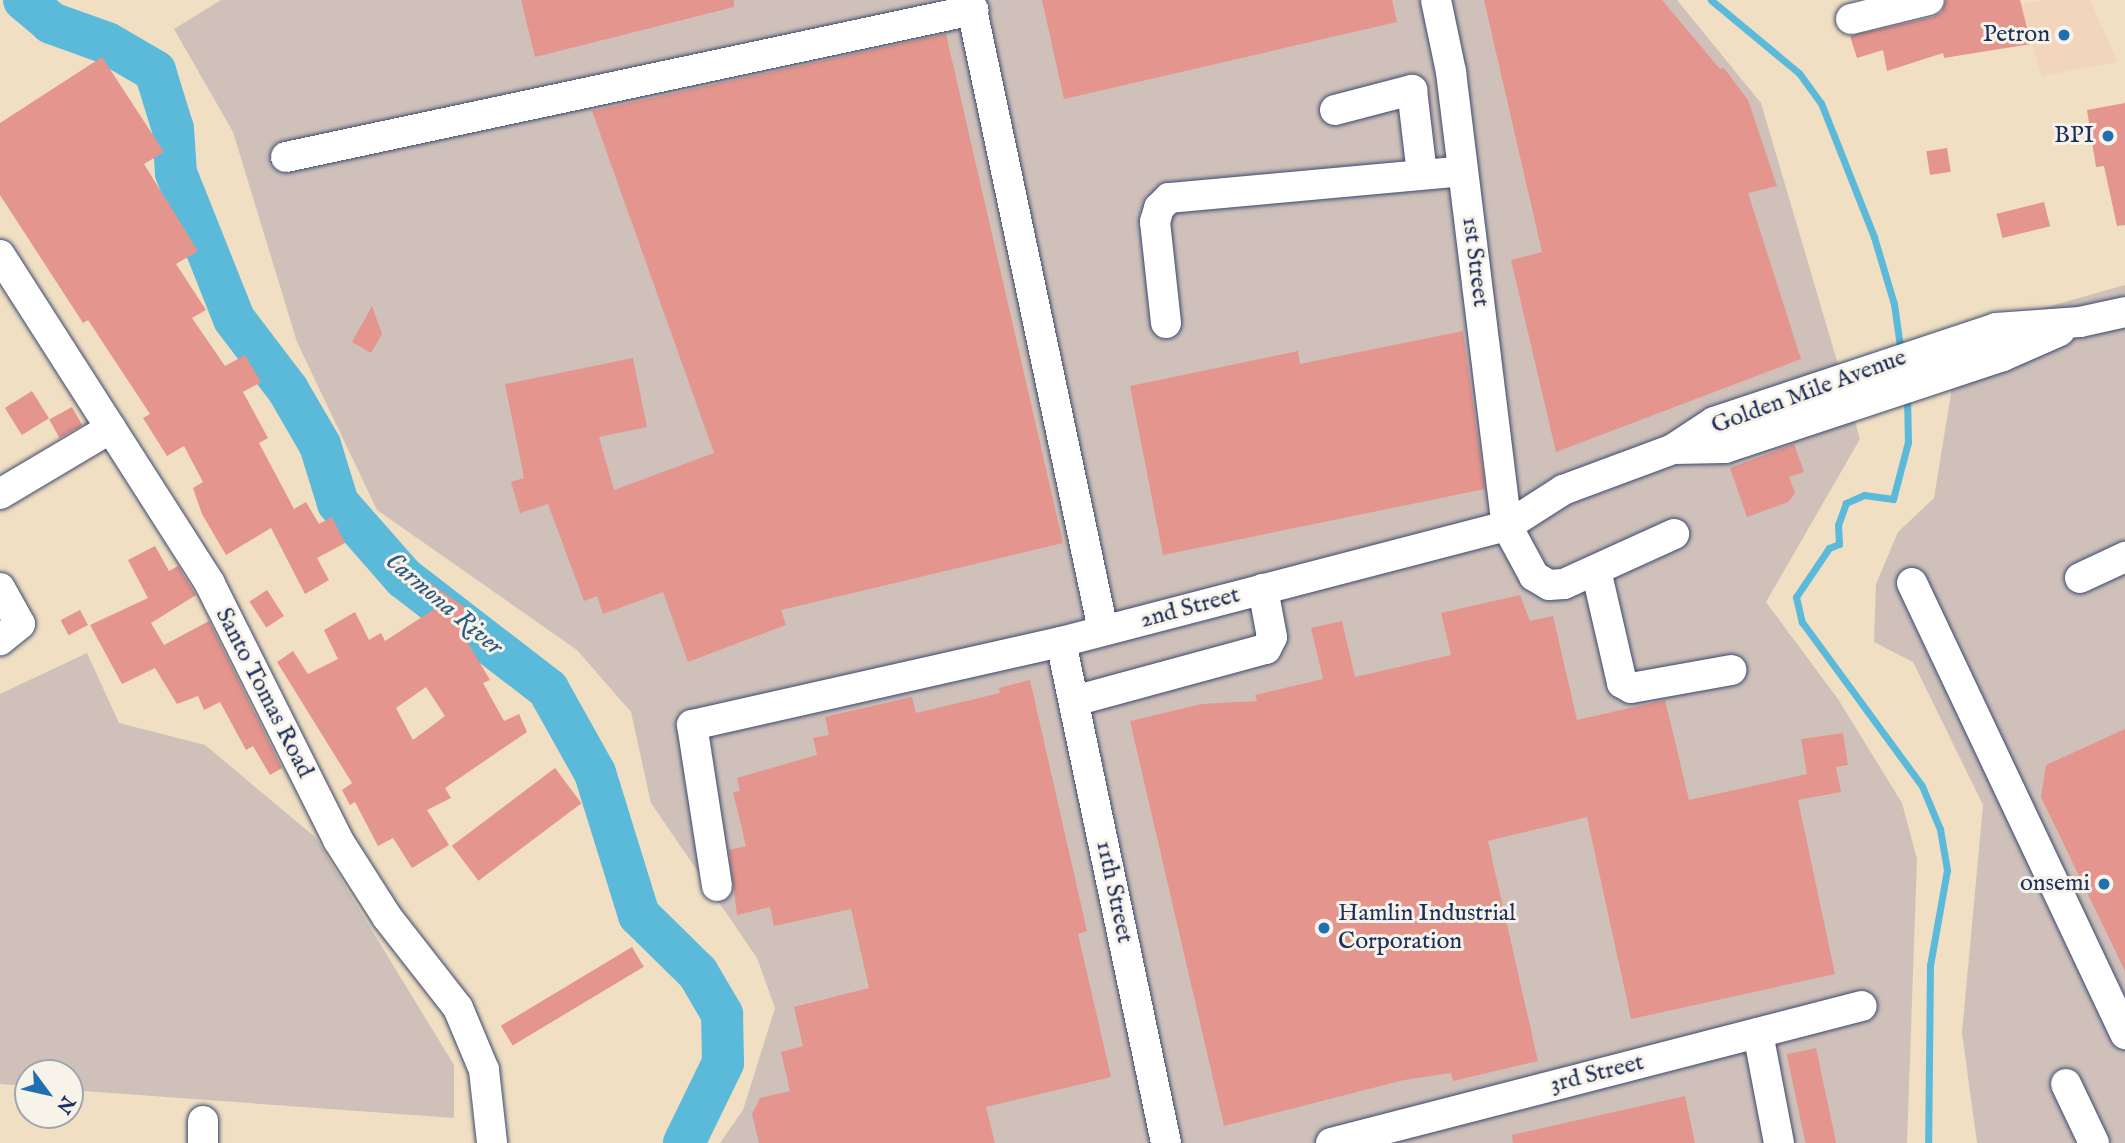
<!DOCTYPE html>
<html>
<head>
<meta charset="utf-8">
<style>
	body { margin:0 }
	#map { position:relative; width:2125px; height:1143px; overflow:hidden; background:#f0dfc2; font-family:"IM FELL English",serif }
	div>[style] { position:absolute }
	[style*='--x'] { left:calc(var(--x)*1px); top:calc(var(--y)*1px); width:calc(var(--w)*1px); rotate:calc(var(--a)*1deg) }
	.built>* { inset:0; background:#f2d5bd }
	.industrial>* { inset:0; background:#cfc1ba }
	.stream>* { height:7px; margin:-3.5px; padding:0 3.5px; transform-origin:3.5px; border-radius:3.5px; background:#5bbad9 }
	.river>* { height:42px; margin:-21px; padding:0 21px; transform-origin:21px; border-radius:21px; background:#5bbad9 }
	.building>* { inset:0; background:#e3958e; transform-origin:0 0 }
	.roads { filter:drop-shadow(0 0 2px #3b496d) drop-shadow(0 0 2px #3b496d) }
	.minor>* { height:30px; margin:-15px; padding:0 15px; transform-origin:15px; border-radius:15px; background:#fff }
	.dots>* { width:19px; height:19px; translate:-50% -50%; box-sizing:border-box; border:4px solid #f7f3e8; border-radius:50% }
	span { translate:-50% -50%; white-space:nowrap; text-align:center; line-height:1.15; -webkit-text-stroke:6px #f7f3e8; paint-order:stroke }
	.poi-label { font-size:24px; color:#1b2f5e }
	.right { translate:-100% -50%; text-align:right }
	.left { translate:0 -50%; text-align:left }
	.street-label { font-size:24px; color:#1b2f5e }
	.water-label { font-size:26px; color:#2e5983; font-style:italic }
	.north { position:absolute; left:14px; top:1059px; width:70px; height:70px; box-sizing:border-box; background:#f7f3e8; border:2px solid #9fa5b1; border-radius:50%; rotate:123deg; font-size:19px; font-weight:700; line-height:28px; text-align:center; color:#1b2f5e }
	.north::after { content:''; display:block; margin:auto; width:24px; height:32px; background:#1f6fb2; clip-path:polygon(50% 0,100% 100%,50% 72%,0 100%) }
</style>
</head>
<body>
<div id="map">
	<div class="built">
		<div style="clip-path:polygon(2043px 0,2090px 0,2118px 62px,2042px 76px,2019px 5px)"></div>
	</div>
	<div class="industrial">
		<div style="clip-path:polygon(221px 0,1677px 0,1761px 103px,1860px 439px,1766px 602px,1838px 699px,1902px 803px,1917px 859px,1907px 1143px,720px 1143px,743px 1110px,775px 1008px,757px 958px,651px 803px,631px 712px,577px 650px,377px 510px,297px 342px,233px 132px,174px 29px)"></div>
		<div style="clip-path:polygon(2125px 285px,2125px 1143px,1977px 1143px,1962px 1033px,1983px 805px,1913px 662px,1874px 642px,1876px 584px,1898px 532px,1934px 498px,1953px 381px,1944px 336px)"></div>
		<div style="clip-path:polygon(87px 653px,119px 723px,205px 745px,315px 837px,454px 1065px,454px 1118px,70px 1090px,70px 1073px,28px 1073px,28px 1086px,0 1084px,0 694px)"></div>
	</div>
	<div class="stream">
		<div style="--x:1711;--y:0;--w:114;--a:39.7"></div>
		<div style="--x:1799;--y:73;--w:37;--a:54"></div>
		<div style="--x:1821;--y:103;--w:144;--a:68.4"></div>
		<div style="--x:1874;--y:237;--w:70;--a:73.4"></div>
		<div style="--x:1894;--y:304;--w:49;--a:81.9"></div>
		<div style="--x:1907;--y:396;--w:46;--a:88.8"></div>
		<div style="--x:1908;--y:442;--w:59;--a:104.7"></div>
		<div style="--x:1893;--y:499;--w:29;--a:-172"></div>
		<div style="--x:1864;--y:495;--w:20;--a:156"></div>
		<div style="--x:1846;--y:503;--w:23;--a:110"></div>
		<div style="--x:1838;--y:525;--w:19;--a:87"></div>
		<div style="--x:1839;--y:544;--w:11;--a:158"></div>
		<div style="--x:1829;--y:548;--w:59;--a:124"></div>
		<div style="--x:1796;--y:597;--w:26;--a:77"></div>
		<div style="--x:1802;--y:622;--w:203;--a:53.8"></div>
		<div style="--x:1922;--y:786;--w:47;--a:67.3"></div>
		<div style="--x:1940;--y:829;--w:42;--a:80.3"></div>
		<div style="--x:1947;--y:870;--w:97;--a:100.1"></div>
		<div style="--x:1930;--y:965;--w:178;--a:90.6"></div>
	</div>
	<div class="river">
		<div style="--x:24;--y:0;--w:35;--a:40"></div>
		<div style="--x:51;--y:23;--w:59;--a:19.7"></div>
		<div style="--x:107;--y:43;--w:56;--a:30.3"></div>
		<div style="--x:155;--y:71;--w:61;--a:72.8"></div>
		<div style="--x:173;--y:129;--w:44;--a:86.1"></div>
		<div style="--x:176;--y:173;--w:157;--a:68.3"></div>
		<div style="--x:234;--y:319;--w:89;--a:52.7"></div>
		<div style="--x:288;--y:390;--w:64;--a:59.8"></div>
		<div style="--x:320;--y:445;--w:61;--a:72.8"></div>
		<div style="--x:338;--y:503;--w:100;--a:48.7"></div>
		<div style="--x:404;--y:578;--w:182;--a:37.6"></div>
		<div style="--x:548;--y:689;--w:96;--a:60.8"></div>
		<div style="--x:595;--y:773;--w:149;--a:72.8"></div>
		<div style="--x:639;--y:915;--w:83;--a:44.5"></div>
		<div style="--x:698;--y:973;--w:48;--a:59.7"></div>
		<div style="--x:722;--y:1014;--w:49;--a:88.8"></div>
		<div style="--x:723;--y:1063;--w:89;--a:116"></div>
	</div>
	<div class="building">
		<div style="clip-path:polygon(521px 0,734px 0,734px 7px,535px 57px)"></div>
		<div style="clip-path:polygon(1042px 0,1392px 0,1397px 22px,1064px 99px)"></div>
		<div style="clip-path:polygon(1484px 0,1662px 0,1720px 69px,1724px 68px,1748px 100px,1777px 186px,1748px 193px,1801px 359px,1556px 452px,1511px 260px,1542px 252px)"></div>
		<div style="clip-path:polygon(1946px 0,2020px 0,2031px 44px,1944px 58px,1943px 53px,1887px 71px,1883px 50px,1857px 58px,1850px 36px,1933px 17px,1942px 12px)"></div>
		<div style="clip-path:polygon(946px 34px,1063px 543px,781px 610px,786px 625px,688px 662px,663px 592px,603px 614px,597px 596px,584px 601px,548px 504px,520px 513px,511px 482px,524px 478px,505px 384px,633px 358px,647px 427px,599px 437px,614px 490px,714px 453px,592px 111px)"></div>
		<div style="clip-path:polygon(102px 57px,164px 152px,144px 164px,198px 251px,176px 264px,206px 310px,192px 318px,225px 366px,245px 355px,261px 382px,243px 392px,268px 438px,259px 443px,294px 509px,306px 502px,319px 524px,332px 517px,345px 543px,317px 558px,329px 580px,305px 594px,271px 528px,226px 555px,202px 514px,193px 488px,203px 482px,184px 446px,167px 456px,143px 418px,150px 414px,88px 320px,83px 323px,0 195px,0 123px)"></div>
		<div style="clip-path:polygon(2125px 103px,2125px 225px,2117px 226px,2104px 166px,2096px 167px,2087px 110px)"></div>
		<div style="left:1947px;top:148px;width:24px;height:21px;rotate:81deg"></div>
		<div style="left:2044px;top:202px;width:25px;height:49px;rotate:76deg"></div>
		<div style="clip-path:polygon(372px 306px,382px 334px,371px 353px,352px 342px)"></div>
		<div style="clip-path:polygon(1463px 331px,1485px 489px,1163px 555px,1130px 386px,1298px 351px,1300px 364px)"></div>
		<div style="left:32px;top:391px;width:32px;height:32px;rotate:58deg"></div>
		<div style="left:72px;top:407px;width:21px;height:26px;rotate:61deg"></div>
		<div style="clip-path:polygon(1794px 444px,1804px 472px,1789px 477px,1795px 493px,1788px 502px,1747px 517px,1730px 468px)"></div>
		<div style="clip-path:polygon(155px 546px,169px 571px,178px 566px,196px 595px,151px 623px,164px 645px,209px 621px,282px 768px,270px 775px,253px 746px,246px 750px,220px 702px,204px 710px,198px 696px,177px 704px,155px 668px,122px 684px,90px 625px,148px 598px,128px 560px)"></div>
		<div style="clip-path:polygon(evenodd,399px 562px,479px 617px,465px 638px,490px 680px,483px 683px,504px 721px,519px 714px,527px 732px,445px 788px,451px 798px,427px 810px,449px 845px,412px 868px,393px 838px,378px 846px,355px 802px,350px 805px,342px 790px,352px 783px,277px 662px,293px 651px,308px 674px,338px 659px,324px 630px,355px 612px,369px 640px,381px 633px,385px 641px,436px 608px,391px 572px,399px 562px,426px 687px,445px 716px,413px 740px,396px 708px,426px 687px)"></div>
		<div style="left:267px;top:590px;width:31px;height:21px;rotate:57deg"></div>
		<div style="clip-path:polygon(1520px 595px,1530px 621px,1553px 616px,1577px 720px,1665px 700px,1689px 800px,1807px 774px,1801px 739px,1843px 733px,1848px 765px,1836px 767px,1841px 792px,1798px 800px,1835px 974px,1631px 1019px,1587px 817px,1488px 841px,1538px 1061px,1453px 1081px,1451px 1073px,1404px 1080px,1224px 1126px,1130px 721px,1202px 704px,1257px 701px,1255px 695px,1323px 679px,1311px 628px,1342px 621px,1355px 677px,1451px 655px,1441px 613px)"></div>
		<div style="left:80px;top:610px;width:17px;height:22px;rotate:62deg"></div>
		<div style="clip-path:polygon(1030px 680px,1087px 931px,1078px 934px,1111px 1077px,986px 1107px,995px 1143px,759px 1143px,752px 1114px,760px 1098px,790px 1091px,781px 1052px,803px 1046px,794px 1007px,869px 988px,851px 909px,774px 926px,770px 907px,737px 915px,729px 850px,746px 846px,733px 792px,740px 791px,737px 778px,817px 755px,813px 738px,829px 735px,825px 717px,912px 697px,916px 713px,1000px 693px,999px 688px)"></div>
		<div style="clip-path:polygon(2125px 729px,2125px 971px,2041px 797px,2046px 765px)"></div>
		<div style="left:555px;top:768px;width:44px;height:129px;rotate:53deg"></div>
		<div style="left:632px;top:947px;width:23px;height:153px;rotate:59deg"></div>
		<div style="left:1816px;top:1048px;width:97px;height:30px;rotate:78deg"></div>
		<div style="clip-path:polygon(1685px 1096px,1695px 1143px,1513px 1143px,1512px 1135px)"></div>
	</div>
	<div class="roads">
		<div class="minor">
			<div style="--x:970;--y:0;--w:644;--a:78.08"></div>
			<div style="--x:1436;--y:0;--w:74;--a:78.2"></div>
			<div style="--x:1451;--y:72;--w:457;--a:83"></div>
			<div style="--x:1507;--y:526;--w:57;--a:61.6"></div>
			<div style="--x:1534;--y:576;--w:17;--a:31"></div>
			<div style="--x:1549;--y:585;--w:15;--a:-4"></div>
			<div style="--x:1564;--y:584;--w:121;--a:-24.4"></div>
			<div style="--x:1851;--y:19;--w:80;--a:-13.7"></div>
			<div style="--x:1335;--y:110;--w:80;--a:-14.6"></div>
			<div style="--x:1412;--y:90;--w:85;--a:83.2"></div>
			<div style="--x:286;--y:157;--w:703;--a:-12.08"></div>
			<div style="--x:0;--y:255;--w:390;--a:57.4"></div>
			<div style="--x:210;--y:584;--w:286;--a:63.4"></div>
			<div style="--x:338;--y:840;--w:91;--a:57.5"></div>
			<div style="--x:387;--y:917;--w:115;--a:52"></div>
			<div style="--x:458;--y:1008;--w:67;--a:67.2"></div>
			<div style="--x:484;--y:1070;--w:73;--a:83.7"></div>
			<div style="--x:1166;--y:323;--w:102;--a:-96.2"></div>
			<div style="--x:1155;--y:222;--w:15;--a:-74"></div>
			<div style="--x:1159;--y:208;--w:14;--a:-45"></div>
			<div style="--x:1169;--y:198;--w:295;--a:-5.2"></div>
			<div style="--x:1673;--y:449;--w:52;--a:-1.1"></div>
			<div style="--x:1725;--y:448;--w:293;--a:-18.3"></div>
			<div style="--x:2003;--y:356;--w:62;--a:-23.7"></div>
			<div style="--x:0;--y:494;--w:129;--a:-30.7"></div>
			<div style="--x:1596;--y:570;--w:116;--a:77"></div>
			<div style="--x:1622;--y:683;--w:10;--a:29"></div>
			<div style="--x:1631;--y:688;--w:102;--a:-10.2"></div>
			<div style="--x:2080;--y:578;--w:50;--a:-25"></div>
			<div style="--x:1912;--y:583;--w:499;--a:64.7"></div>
			<div style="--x:0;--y:588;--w:41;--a:60.9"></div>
			<div style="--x:20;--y:624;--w:26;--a:141"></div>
			<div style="--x:1061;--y:642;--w:512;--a:78.16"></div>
			<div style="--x:1074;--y:701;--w:199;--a:-15.2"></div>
			<div style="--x:1266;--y:649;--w:13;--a:-63"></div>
			<div style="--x:1272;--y:637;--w:49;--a:-100.6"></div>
			<div style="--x:717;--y:886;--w:163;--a:-98.8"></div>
			<div style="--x:692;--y:725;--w:378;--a:-12.7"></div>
			<div style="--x:1061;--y:642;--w:461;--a:-14.6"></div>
			<div style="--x:1507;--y:526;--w:67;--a:-32.7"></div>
			<div style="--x:1563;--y:490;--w:117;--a:-20.4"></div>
			<div style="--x:1673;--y:449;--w:49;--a:-33.4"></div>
			<div style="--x:1714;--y:422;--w:297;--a:-18.4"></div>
			<div style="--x:1996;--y:328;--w:84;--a:-4.1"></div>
			<div style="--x:2080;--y:322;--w:46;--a:-12.5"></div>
			<div style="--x:1758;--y:1033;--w:112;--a:79.2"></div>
			<div style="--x:2066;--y:1084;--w:65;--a:64.6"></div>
			<div style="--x:203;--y:1121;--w:22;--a:90"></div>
			<div style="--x:1331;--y:1143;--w:548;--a:-14.47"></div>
		</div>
	</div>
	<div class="dots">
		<div style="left:2064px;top:35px;background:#1f6fb2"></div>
		<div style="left:2108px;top:136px;background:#1f6fb2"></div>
		<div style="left:2104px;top:884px;background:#1f6fb2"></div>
		<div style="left:1324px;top:928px;background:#1f6fb2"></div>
	</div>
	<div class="poi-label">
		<span class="right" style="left:2050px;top:35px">Petron</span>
		<span class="right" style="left:2094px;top:136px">BPI</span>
		<span class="right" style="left:2090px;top:884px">onsemi</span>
		<span class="left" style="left:1338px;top:928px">Hamlin Industrial<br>Corporation</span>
	</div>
	<div class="street-label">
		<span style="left:1475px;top:262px;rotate:83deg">1st Street</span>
		<span style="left:1809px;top:392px;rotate:-20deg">Golden Mile Avenue</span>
		<span style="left:1190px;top:608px;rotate:-15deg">2nd Street</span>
		<span style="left:264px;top:693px;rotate:63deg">Santo Tomas Road</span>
		<span style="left:1114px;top:892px;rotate:78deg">11th Street</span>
		<span style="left:1597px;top:1074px;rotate:-14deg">3rd Street</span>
	</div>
	<div class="water-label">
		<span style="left:444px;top:604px;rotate:40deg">Carmona River</span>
	</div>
	<div class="north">N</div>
</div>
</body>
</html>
